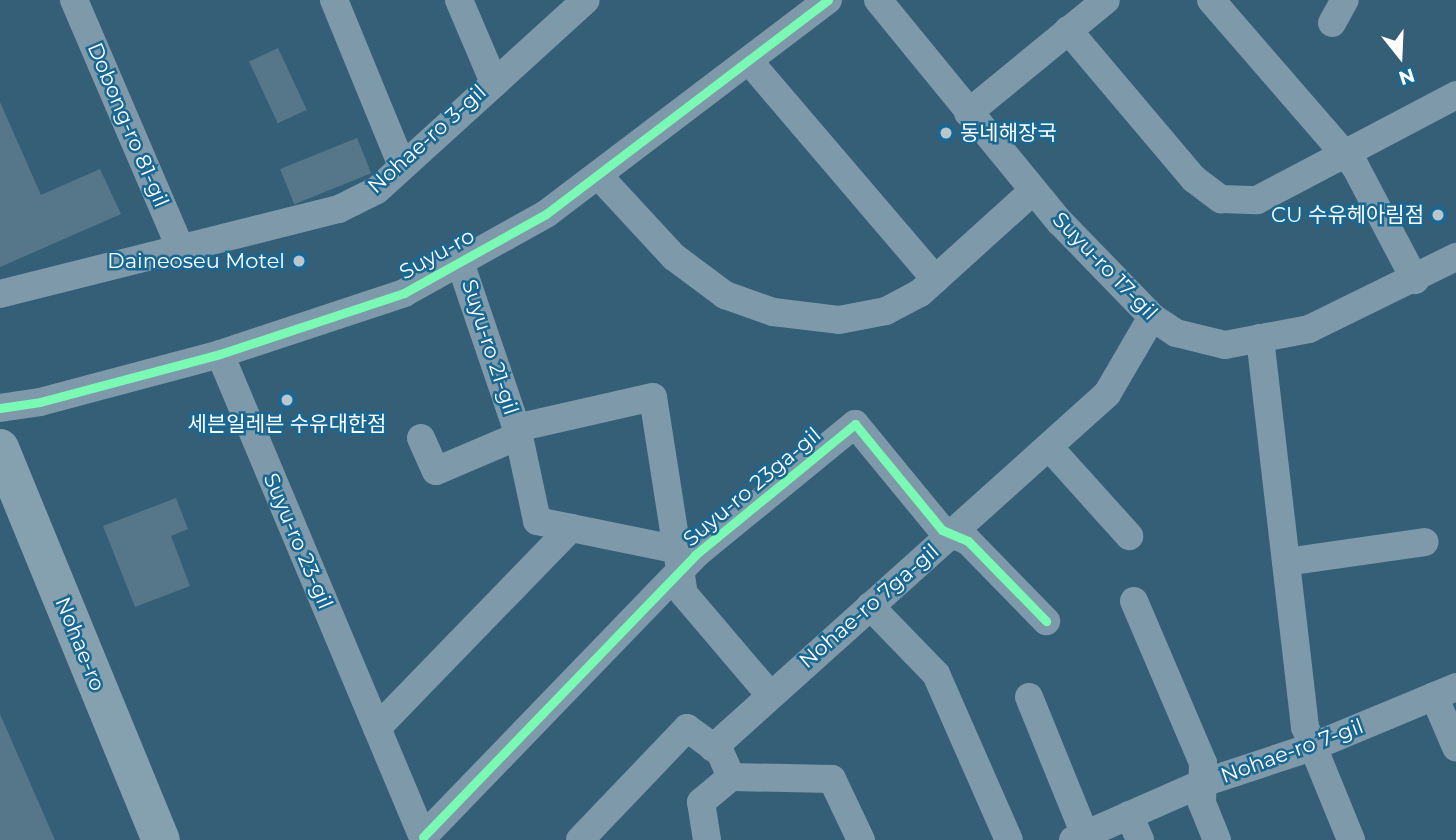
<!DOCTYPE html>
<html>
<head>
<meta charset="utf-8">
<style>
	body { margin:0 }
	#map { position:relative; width:1456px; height:840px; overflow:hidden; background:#355f77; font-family:Montserrat,"Noto Sans KR",sans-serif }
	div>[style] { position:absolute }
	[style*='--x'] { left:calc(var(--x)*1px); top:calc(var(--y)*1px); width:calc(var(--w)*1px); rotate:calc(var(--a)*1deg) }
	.building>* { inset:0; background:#557789; transform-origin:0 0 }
	.minor>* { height:28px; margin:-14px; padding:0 14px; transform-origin:14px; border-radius:14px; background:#7e9aaa }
	.secondary>* { height:38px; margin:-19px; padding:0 19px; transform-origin:19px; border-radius:19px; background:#85a0ae }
	.cycleway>* { height:9px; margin:-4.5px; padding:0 4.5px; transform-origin:4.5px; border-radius:4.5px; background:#7af9b4 }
	.dots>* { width:19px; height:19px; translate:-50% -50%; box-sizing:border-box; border:4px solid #196793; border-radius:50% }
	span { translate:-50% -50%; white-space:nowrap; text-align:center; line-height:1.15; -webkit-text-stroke:5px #196793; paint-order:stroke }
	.street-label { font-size:21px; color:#fff }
	.poi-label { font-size:21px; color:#fff }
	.left { translate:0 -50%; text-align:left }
	.right { translate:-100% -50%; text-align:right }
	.north { position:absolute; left:1365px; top:21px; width:70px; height:70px; -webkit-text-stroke:5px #196793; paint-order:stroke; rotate:162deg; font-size:19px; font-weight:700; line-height:28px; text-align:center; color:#fff }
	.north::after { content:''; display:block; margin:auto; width:24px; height:32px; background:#fff; clip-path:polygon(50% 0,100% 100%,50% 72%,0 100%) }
</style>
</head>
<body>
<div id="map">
	<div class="building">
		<div style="left:278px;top:48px;width:68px;height:32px;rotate:65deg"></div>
		<div style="clip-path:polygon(0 102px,41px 195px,100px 169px,121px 214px,0 267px)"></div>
		<div style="left:357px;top:138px;width:38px;height:83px;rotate:68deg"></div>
		<div style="clip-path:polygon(176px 498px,188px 529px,171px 536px,190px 586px,135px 607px,103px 526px)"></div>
		<div style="clip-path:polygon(0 714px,55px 840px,0 840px)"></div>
	</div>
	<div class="minor">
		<div style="--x:74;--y:0;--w:272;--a:66.8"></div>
		<div style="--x:334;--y:0;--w:179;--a:67.7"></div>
		<div style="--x:459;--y:0;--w:87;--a:67"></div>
		<div style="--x:878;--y:0;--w:287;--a:50.7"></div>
		<div style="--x:1060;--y:222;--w:132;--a:45.9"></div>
		<div style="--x:1152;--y:317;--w:29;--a:34"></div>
		<div style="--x:1176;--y:333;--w:50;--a:13.8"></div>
		<div style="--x:1225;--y:345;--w:86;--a:-10.8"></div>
		<div style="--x:1309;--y:329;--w:164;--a:-26.1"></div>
		<div style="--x:1211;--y:0;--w:220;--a:49.1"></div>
		<div style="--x:1355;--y:166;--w:129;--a:62.2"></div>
		<div style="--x:1332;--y:23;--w:26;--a:-61"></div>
		<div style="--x:1068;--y:30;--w:195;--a:49.8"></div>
		<div style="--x:1194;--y:179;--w:34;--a:37"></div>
		<div style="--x:1221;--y:199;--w:36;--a:2"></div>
		<div style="--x:1257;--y:200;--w:225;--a:-27.8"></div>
		<div style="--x:749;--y:61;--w:287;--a:49.5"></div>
		<div style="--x:968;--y:113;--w:178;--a:-39.3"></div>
		<div style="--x:598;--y:175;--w:112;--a:47.2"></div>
		<div style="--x:674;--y:257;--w:64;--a:36.7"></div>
		<div style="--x:725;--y:295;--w:51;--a:19.5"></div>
		<div style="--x:773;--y:312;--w:66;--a:6.9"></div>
		<div style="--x:839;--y:320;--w:48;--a:-10.8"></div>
		<div style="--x:886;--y:311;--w:38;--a:-28"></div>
		<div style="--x:920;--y:293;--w:152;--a:-42.1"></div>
		<div style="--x:460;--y:262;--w:180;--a:71.2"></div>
		<div style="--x:518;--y:432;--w:91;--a:77.9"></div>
		<div style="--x:537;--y:521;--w:145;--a:11.5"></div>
		<div style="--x:0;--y:294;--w:349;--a:-14.1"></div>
		<div style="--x:339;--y:209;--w:42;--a:-26.6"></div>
		<div style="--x:377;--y:190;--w:282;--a:-42.3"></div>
		<div style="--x:1260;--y:338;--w:392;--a:83.4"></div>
		<div style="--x:1305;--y:727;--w:122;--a:67.8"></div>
		<div style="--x:220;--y:354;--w:527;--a:67.23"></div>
		<div style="--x:0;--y:408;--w:40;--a:-8.5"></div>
		<div style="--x:40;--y:402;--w:186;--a:-14.9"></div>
		<div style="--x:220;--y:354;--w:194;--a:-18.3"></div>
		<div style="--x:404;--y:293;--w:162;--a:-29.1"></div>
		<div style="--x:546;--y:214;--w:354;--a:-37.2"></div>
		<div style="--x:421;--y:438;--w:36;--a:66"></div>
		<div style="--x:436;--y:471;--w:82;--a:-23.1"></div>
		<div style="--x:511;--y:439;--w:19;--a:-43"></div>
		<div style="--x:525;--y:426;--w:131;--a:-12.8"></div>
		<div style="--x:653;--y:397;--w:199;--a:81.1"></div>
		<div style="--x:684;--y:594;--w:131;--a:49.6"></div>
		<div style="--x:1049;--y:447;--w:120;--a:48"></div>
		<div style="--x:1286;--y:562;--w:140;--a:-8.2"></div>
		<div style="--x:1134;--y:601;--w:176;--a:66.9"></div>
		<div style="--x:1203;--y:763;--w:40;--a:91.4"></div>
		<div style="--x:1202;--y:803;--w:40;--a:68"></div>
		<div style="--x:870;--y:606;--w:95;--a:45.9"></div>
		<div style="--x:936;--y:674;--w:181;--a:66.3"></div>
		<div style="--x:1434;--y:696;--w:56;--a:66.7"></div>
		<div style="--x:1029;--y:697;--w:149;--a:67.9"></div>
		<div style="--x:377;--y:728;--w:279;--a:-45.9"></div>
		<div style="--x:713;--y:748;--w:530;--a:-41.94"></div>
		<div style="--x:1107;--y:394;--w:89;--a:-59.7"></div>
		<div style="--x:731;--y:777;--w:101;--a:1.1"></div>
		<div style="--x:832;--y:779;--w:68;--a:64.6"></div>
		<div style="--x:1129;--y:815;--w:27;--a:66"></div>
		<div style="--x:423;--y:837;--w:392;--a:-46"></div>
		<div style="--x:695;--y:555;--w:207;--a:-39.3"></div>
		<div style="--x:855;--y:424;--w:137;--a:50.6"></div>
		<div style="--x:942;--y:530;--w:28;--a:23"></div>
		<div style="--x:968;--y:541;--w:112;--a:45.7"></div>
		<div style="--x:580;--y:840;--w:155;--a:-46.3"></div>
		<div style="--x:687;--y:728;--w:41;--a:36"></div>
		<div style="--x:720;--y:752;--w:27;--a:66"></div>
		<div style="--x:731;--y:777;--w:39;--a:140"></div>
		<div style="--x:701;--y:802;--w:38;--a:81"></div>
		<div style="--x:1073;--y:840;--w:142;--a:-23.7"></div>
		<div style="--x:1203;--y:783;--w:115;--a:-18.3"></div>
		<div style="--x:1312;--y:747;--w:156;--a:-22.6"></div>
	</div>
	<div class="secondary">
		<div style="--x:0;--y:448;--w:424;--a:67.7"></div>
	</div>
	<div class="cycleway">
		<div style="--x:0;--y:408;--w:40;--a:-8.5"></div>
		<div style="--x:40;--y:402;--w:186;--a:-14.9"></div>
		<div style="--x:220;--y:354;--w:194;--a:-18.3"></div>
		<div style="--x:404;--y:293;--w:162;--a:-29.1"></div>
		<div style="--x:546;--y:214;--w:354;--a:-37.2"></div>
		<div style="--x:423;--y:837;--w:392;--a:-46"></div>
		<div style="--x:695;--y:555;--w:207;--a:-39.3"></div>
		<div style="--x:855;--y:424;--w:137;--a:50.6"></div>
		<div style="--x:942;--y:530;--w:28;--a:23"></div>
		<div style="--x:968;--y:541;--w:112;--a:45.7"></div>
	</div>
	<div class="dots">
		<div style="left:946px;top:133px;background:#b8c7cf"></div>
		<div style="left:1438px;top:215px;background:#b8c7cf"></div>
		<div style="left:299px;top:261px;background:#b8c7cf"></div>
		<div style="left:287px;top:400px;background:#b8c7cf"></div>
	</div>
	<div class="street-label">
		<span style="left:128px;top:125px;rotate:67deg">Dobong-ro 81-gil</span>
		<span style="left:427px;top:139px;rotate:-42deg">Nohae-ro 3-gil</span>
		<span style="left:437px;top:254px;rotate:-29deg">Suyu-ro</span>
		<span style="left:1105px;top:266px;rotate:46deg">Suyu-ro 17-gil</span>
		<span style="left:490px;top:347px;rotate:72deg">Suyu-ro 21-gil</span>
		<span style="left:752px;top:487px;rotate:-40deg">Suyu-ro 23ga-gil</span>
		<span style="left:298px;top:541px;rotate:67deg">Suyu-ro 23-gil</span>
		<span style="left:869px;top:606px;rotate:-41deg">Nohae-ro 7ga-gil</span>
		<span style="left:80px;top:644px;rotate:68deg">Nohae-ro</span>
		<span style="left:1292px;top:751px;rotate:-20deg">Nohae-ro 7-gil</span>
	</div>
	<div class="poi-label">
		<span class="left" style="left:960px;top:133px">동네해장국</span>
		<span class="right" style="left:1424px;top:215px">CU 수유헤아림점</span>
		<span class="right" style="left:285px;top:261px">Daineoseu Motel</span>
		<span style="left:287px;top:424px">세븐일레븐 수유대한점</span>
	</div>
	<div class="north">N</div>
</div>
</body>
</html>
